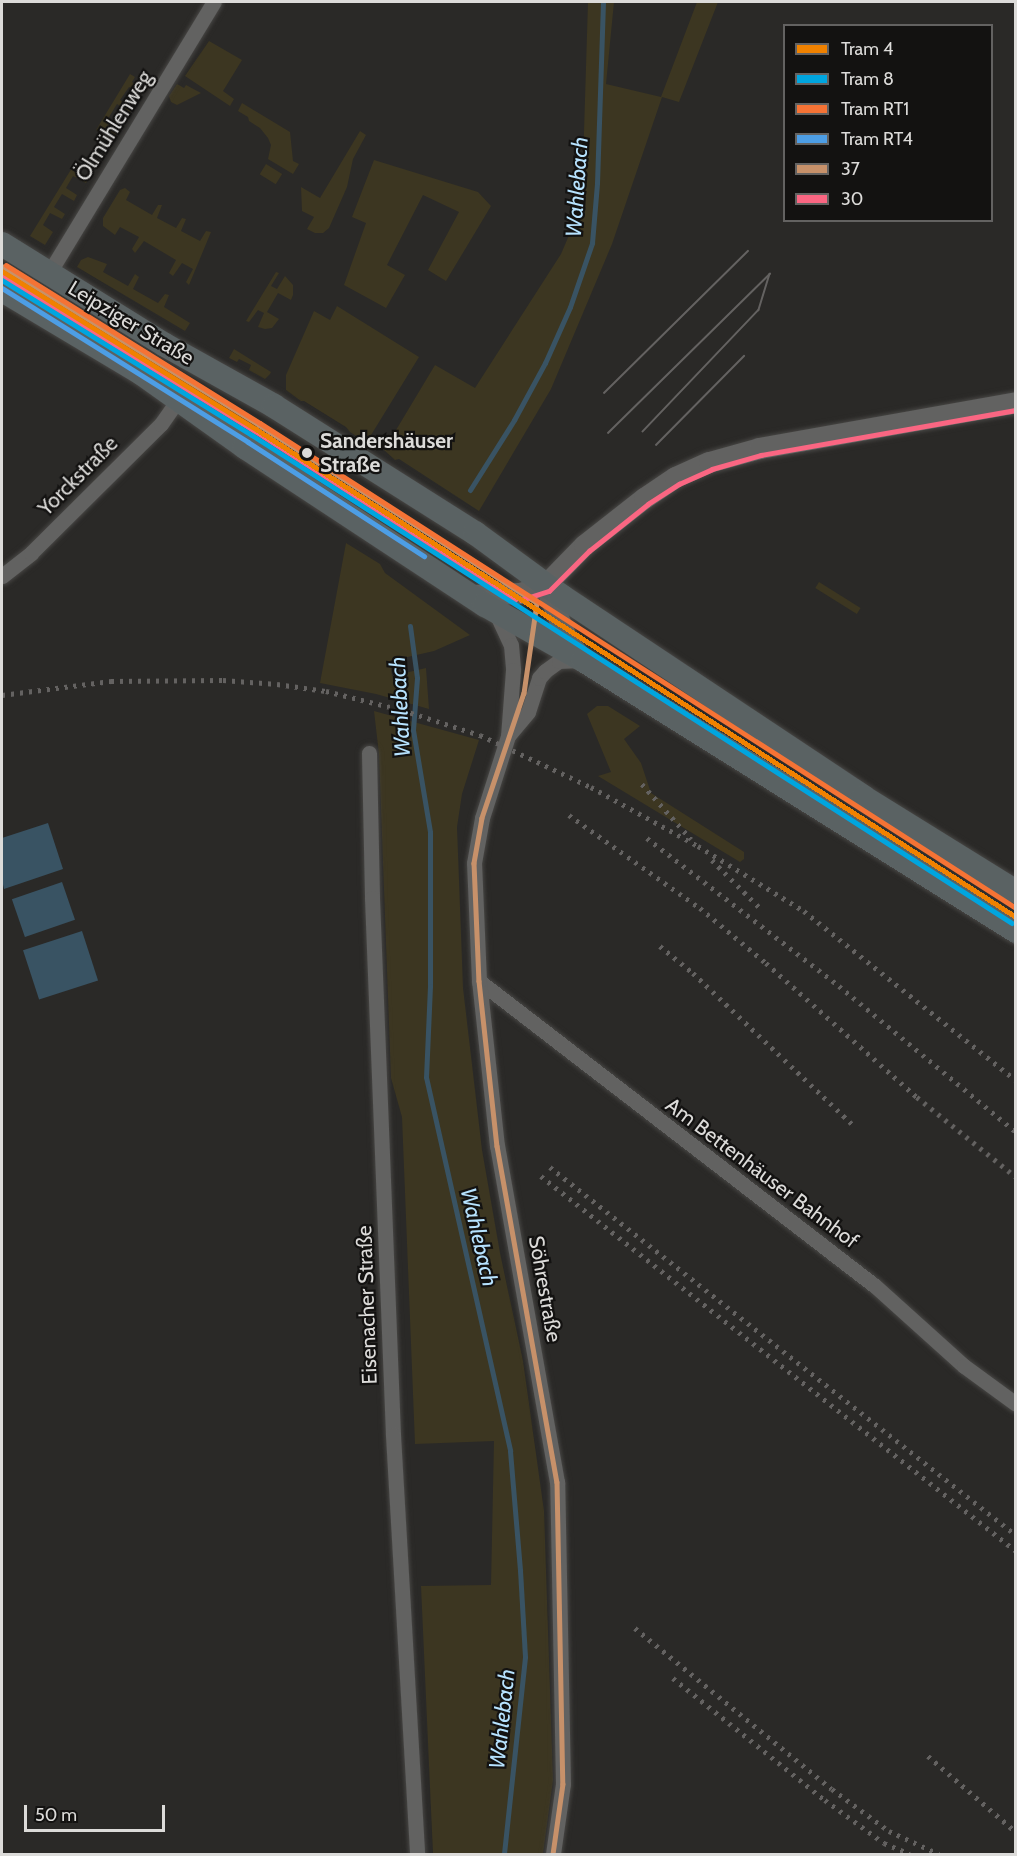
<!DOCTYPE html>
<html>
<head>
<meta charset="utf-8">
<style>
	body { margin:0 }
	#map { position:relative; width:1017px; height:1856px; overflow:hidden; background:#2a2927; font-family:Cabin,sans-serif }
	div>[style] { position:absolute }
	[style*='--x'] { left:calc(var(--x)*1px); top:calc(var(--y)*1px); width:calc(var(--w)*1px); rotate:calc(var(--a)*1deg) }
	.green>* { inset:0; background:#3c3621; transform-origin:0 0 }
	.water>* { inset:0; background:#395363; transform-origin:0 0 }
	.stream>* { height:5px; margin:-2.5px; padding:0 2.5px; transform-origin:2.5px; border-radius:2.5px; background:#395363 }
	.roads { filter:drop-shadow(0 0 2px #474644) drop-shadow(0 0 2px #474644) }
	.street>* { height:15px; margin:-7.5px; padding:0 7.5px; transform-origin:7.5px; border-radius:7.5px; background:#626261 }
	.secondary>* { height:21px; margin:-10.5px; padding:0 10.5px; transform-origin:10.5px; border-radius:10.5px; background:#626261 }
	.primary>* { height:24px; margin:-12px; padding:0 12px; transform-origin:12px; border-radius:12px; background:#5a6263 }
	.tram>* { height:1.5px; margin:-0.75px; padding:0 0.75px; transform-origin:0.75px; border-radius:0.75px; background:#646261 }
	.rail>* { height:4.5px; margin-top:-2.25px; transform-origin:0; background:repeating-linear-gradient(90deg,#646261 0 3px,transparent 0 9px) }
	.bus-1>* { height:4.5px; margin:-2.25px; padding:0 2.25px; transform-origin:2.25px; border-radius:2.25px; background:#c7916a }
	.bus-2>* { height:4.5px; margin:-2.25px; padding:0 2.25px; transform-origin:2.25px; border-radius:2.25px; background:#fa6682 }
	.tram-1>* { height:4.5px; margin:-2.25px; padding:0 2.25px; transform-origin:2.25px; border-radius:2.25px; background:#f08100 }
	.tram-2>* { height:4.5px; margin:-2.25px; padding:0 2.25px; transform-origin:2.25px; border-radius:2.25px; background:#00a5df }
	.tram-3>* { height:4.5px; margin:-2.25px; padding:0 2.25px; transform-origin:2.25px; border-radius:2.25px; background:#f57335 }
	.tram-4>* { height:4.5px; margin:-2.25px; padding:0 2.25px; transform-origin:2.25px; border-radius:2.25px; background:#4d9ee5 }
	.dots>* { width:16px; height:16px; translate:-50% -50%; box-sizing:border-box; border:3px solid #131211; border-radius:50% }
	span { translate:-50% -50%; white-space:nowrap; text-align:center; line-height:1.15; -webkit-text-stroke:4.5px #131211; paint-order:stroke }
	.street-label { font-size:21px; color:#dcdbd9 }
	.stop-label { font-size:21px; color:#dcdbd9; font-weight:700 }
	.left { translate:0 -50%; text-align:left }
	.water-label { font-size:22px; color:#b7e3ff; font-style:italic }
	.frame { position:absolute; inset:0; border:3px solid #dcdbd9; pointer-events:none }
	.legend { position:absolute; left:783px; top:24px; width:210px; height:198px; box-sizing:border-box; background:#131211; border:2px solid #636261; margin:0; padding:8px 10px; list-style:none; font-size:18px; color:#dcdbd9 }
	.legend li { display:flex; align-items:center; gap:12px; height:30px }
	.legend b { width:30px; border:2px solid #636261 }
	.scale { position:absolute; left:24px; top:1805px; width:141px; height:27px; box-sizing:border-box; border:3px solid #dcdbd9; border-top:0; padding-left:8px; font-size:18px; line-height:21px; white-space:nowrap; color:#dcdbd9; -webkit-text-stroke:4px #131211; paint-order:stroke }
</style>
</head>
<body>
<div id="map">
	<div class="green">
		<div style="clip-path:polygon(588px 2px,614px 2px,606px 84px,661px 97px,697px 2px,718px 2px,679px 102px,662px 97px,612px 244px,551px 389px,479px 511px,399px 459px,395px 460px,384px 450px,435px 365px,475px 388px,561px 254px,570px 233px,583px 164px)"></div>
		<div style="clip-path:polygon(209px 41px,242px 60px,223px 91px,234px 99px,230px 106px,185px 76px)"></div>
		<div style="clip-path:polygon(130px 74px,135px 77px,132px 82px,143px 89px,141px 93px,129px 87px,120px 100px,133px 108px,130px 112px,117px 104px,106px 122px,118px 130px,115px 136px,103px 129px,101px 133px,96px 130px)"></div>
		<div style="clip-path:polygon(177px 84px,184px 88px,186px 85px,201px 93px,177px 105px,171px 102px,169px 96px)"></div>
		<div style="clip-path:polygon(242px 103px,290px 132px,293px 161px,299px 164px,293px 174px,268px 159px,271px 145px,268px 138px,260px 128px,249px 121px,248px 117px,238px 111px)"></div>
		<div style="clip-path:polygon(360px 131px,366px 135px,353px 159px,347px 187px,329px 228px,323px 233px,315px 233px,307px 229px,314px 217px,302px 211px,301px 187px,320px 198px)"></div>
		<div style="clip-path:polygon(374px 160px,478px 192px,491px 206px,446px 281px,428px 270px,459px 212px,423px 195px,387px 265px,405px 275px,386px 308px,344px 285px,366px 223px,352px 217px)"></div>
		<div style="clip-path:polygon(75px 163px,79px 165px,76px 171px,89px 178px,86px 183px,73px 176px,66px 188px,77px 195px,74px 201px,62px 194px,54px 207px,65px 214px,62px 219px,50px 213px,43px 225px,53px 232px,45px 245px,30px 236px)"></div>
		<div style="left:266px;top:164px;width:19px;height:12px;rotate:32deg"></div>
		<div style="clip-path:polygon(125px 188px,130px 192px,126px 200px,152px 215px,158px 205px,162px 205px,157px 218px,176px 228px,182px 218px,186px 219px,181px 231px,200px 241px,206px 231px,211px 232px,189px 285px,186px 282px,193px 269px,182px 263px,173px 276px,169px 273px,176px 260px,144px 241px,135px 253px,132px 249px,139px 237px,120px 227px,115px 235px,103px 226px,103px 218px,120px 190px)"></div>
		<div style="clip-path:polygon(88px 257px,107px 264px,103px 272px,128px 286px,135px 274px,139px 277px,133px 289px,158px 303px,165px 294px,169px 295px,164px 307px,190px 323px,185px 331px,77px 267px,81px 260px)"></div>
		<div style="clip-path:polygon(276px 272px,279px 273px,271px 286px,277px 289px,285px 276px,293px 285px,293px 295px,291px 300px,278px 293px,267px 312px,279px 319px,272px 328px,265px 329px,258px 327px,264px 313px,258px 310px,249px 322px,246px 321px)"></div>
		<div style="clip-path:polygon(337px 306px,419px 357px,368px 440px,364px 441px,350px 432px,346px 427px,304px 401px,301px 401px,286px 390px,286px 375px,314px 311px,330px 320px)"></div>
		<div style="clip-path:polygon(234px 349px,271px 372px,270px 374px,265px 379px,249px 370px,251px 365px,239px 359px,237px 362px,229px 358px)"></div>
		<div style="clip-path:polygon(346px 543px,380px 564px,385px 573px,470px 635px,434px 651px,390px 661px,392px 676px,426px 668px,429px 709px,376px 694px,320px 683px)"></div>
		<div style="left:819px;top:582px;width:49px;height:7px;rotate:32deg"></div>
		<div style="clip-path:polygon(597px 706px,608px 706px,640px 726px,624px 739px,641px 763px,651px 793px,744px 852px,744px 859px,740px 862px,598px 776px,611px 772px,587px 714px)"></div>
		<div style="clip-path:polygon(374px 711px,479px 740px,462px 794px,457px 827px,463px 988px,482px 1150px,500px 1253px,523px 1361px,544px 1511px,553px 1780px,543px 1854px,433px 1854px,421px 1586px,491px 1585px,494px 1441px,415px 1444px,402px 1117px,391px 1078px,379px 754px)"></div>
	</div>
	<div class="water">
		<div style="clip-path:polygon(48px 823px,63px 869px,4px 889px,2px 880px,2px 838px)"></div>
		<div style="left:62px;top:882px;width:40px;height:53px;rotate:71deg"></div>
		<div style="left:82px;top:931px;width:52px;height:62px;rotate:72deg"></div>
	</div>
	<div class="stream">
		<div style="--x:470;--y:490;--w:83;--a:-57.8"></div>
		<div style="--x:514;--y:420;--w:65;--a:-61.5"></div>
		<div style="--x:545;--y:363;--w:61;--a:-65.9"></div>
		<div style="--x:570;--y:307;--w:68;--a:-71"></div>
		<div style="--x:592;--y:243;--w:60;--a:-85.2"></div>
		<div style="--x:597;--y:183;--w:181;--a:-88.1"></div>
		<div style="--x:410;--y:626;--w:52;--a:82.3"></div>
		<div style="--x:417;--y:678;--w:52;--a:94.4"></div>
		<div style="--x:413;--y:730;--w:103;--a:80.5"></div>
		<div style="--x:430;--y:832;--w:154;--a:90"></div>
		<div style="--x:430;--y:986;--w:91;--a:92.5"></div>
		<div style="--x:426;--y:1077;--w:383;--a:77.3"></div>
		<div style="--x:510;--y:1451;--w:119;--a:85.2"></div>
		<div style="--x:520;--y:1570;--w:87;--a:86.7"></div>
		<div style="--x:525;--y:1657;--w:198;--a:96.1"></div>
	</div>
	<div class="roads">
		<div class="street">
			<div style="--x:49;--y:273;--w:317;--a:-58.7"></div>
			<div style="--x:2;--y:576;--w:37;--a:-38"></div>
			<div style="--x:31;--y:553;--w:183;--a:-44.8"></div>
			<div style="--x:161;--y:424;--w:29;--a:-55"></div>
			<div style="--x:496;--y:613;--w:35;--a:65"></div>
			<div style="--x:511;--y:645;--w:25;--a:85"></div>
			<div style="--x:513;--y:670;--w:66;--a:94.3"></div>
			<div style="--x:369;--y:753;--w:145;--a:88.8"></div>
			<div style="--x:372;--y:898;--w:537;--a:87.76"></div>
			<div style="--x:393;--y:1435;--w:420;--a:86.7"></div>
			<div style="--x:479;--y:981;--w:498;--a:37.6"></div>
			<div style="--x:874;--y:1285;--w:121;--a:42"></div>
			<div style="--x:964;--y:1366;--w:64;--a:36.2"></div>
			<div style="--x:553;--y:1854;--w:71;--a:-81.9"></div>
			<div style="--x:563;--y:1784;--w:302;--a:-91.1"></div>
			<div style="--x:557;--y:1482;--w:341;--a:-100.1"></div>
			<div style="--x:497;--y:1146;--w:166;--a:-96.2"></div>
			<div style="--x:479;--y:981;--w:118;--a:-92.4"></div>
			<div style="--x:474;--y:863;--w:46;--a:-79.9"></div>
			<div style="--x:482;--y:818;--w:86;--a:-72.4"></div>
			<div style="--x:508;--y:736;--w:31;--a:-50"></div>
			<div style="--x:528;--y:712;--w:36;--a:-72"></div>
			<div style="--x:539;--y:678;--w:9;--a:-49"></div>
			<div style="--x:545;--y:671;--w:17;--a:-36"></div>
			<div style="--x:559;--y:661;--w:21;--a:-3"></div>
		</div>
		<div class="secondary">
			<div style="--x:545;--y:585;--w:61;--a:68"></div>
			<div style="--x:568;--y:642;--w:21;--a:49"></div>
			<div style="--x:472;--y:595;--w:48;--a:-2.4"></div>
			<div style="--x:520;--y:593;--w:26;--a:-18"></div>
			<div style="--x:545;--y:585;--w:56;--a:-45.7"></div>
			<div style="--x:584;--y:545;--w:76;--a:-38.1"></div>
			<div style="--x:644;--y:498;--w:37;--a:-34"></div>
			<div style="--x:675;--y:477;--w:37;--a:-24"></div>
			<div style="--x:709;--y:462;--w:52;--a:-15.6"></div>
			<div style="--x:759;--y:448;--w:261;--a:-10.1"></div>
		</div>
		<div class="primary">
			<div style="--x:2;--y:244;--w:192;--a:31.8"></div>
			<div style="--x:165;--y:345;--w:125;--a:29.2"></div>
			<div style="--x:274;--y:406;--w:238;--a:32.3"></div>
			<div style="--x:475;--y:533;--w:107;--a:36.2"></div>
			<div style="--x:561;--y:596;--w:363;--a:33.6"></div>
			<div style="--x:863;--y:797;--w:180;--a:31.8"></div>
			<div style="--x:2;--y:290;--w:162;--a:30.8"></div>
			<div style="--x:141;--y:373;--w:128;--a:35.4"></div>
			<div style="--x:245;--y:447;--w:287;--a:33.4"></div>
			<div style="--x:485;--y:605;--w:112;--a:29.3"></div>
			<div style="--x:583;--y:660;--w:511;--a:32.04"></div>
		</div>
	</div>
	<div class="tram">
		<div style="--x:604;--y:393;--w:202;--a:-44.6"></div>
		<div style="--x:608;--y:433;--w:227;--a:-44.5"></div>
		<div style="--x:770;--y:274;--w:38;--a:107"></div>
		<div style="--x:759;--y:310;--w:168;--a:133.6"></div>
		<div style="--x:656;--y:445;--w:125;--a:-45.3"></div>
	</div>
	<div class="rail">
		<div style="--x:2;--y:695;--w:110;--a:-7.3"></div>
		<div style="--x:111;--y:681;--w:112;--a:-0.5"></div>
		<div style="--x:223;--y:680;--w:54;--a:4.2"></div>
		<div style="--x:277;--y:684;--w:49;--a:8.1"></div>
		<div style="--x:326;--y:691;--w:78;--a:14"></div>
		<div style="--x:402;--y:710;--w:82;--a:17.8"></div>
		<div style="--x:480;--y:735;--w:123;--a:25.1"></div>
		<div style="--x:591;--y:787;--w:122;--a:28.9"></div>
		<div style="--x:698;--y:846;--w:124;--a:31.5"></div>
		<div style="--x:804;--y:911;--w:271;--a:38.6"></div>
		<div style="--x:642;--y:784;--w:74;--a:48.3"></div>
		<div style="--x:569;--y:815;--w:161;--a:35.4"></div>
		<div style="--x:700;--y:908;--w:86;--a:39.8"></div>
		<div style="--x:766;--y:963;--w:202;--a:41.6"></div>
		<div style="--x:917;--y:1097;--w:127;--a:38.9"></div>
		<div style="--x:647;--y:838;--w:242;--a:37.6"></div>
		<div style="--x:839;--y:986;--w:229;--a:39.5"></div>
		<div style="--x:712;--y:860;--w:72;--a:45"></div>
		<div style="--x:660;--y:946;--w:43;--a:39.3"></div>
		<div style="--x:693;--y:973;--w:222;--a:43.5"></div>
		<div style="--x:550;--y:1167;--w:594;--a:38.3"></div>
		<div style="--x:541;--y:1176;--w:605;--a:38.29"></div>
		<div style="--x:635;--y:1628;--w:254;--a:39.3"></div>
		<div style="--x:832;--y:1789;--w:71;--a:36.4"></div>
		<div style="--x:889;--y:1831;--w:55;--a:24.7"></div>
		<div style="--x:673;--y:1678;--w:195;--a:38.8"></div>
		<div style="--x:825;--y:1800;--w:73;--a:36.1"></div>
		<div style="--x:884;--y:1843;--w:28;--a:23"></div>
		<div style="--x:928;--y:1756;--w:116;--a:40.8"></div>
	</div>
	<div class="bus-1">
		<div style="--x:2;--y:266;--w:302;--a:31.7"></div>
		<div style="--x:259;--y:425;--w:330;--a:32.6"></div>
		<div style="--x:537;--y:603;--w:91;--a:98.2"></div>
		<div style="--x:524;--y:693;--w:132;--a:108.6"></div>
		<div style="--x:482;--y:818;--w:46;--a:100.1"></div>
		<div style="--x:474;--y:863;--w:118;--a:87.6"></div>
		<div style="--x:479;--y:981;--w:166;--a:83.8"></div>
		<div style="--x:497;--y:1146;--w:341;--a:79.9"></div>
		<div style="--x:557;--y:1482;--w:302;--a:88.9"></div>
		<div style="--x:563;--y:1784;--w:71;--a:98.1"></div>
	</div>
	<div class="bus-2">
		<div style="--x:2;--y:275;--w:297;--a:31.7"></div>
		<div style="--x:255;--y:431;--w:310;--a:32.9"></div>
		<div style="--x:521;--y:600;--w:29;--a:-18"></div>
		<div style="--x:549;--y:591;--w:57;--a:-45"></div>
		<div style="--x:589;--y:551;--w:75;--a:-38.5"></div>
		<div style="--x:648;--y:504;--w:37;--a:-33"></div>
		<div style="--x:679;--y:484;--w:36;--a:-24"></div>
		<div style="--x:712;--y:469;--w:51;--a:-15.9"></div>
		<div style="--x:761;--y:455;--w:259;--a:-10"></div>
	</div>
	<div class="tram-1">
		<div style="--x:2;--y:271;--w:299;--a:31.9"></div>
		<div style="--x:256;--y:429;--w:903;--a:32.7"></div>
	</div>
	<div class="tram-2">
		<div style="--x:2;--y:280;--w:294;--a:31.8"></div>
		<div style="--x:252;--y:435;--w:903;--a:32.7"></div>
	</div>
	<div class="tram-3">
		<div style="--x:6;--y:265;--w:299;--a:31.9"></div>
		<div style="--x:260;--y:423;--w:898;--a:32.68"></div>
	</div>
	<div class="tram-4">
		<div style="--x:2;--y:288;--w:290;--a:32"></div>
		<div style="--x:248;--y:442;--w:210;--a:32.9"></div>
	</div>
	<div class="dots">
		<div style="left:307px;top:453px;background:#dcdbd9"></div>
	</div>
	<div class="street-label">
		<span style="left:114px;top:126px;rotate:-58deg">Ölmühlenweg</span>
		<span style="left:131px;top:323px;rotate:31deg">Leipziger Straße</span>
		<span style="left:78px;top:476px;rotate:-45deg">Yorckstraße</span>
		<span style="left:762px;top:1173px;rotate:37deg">Am Bettenhäuser Bahnhof</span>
		<span style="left:545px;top:1289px;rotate:80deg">Söhrestraße</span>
		<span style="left:367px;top:1305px;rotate:-92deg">Eisenacher Straße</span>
	</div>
	<div class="stop-label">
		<span class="left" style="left:320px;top:453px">Sandershäuser<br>Straße</span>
	</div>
	<div class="water-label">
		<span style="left:577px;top:187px;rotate:-86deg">Wahlebach</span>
		<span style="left:400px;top:707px;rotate:-93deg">Wahlebach</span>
		<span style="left:479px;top:1237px;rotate:77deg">Wahlebach</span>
		<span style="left:502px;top:1719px;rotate:-84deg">Wahlebach</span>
	</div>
	<div class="frame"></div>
	<ul class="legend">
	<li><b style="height:8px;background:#f08100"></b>Tram 4</li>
	<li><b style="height:8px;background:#00a5df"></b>Tram 8</li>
	<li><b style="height:8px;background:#f57335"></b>Tram RT1</li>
	<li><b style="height:8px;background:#4d9ee5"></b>Tram RT4</li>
	<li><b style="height:8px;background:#c7916a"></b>37</li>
	<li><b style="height:8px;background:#fa6682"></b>30</li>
	</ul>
	<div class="scale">50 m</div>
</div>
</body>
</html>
